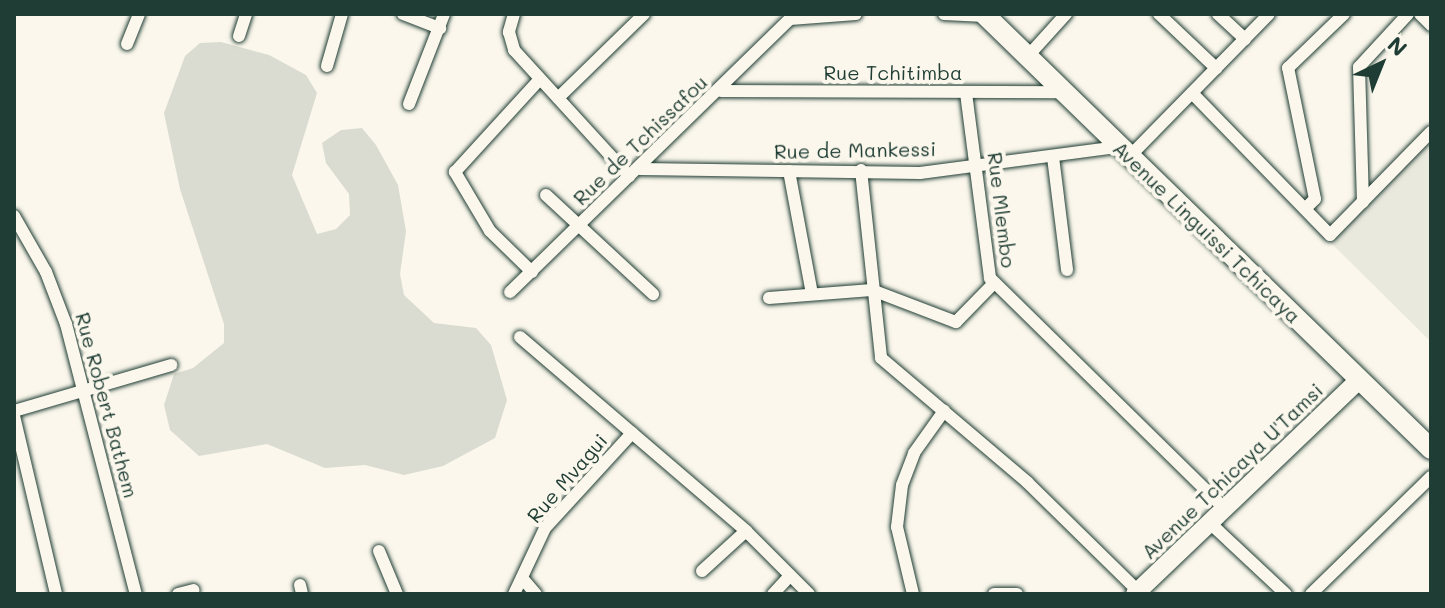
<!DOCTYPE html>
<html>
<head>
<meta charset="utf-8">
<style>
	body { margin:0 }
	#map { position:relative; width:1445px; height:608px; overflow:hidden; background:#fbf7ec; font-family:Mali,sans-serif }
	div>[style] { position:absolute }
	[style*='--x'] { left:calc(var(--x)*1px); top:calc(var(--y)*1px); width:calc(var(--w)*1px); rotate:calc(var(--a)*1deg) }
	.built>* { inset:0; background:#eae9de }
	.green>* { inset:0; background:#dbdcd1 }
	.roads { filter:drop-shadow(0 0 2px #1f3d34) drop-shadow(0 0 2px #1f3d34) }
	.street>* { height:12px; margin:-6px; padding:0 6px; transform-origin:6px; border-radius:6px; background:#fbf7ec }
	.secondary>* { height:18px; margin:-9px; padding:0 9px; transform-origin:9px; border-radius:9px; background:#fbf7ec }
	.primary>* { height:20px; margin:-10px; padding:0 10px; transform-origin:10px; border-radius:10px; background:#fbf7ec }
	span { translate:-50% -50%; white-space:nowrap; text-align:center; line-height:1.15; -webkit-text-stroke:8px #fbf7ec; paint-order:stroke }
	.street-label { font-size:20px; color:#1f3d34 }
	.frame { position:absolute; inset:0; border:16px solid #1f3d34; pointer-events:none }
	.north { position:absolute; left:1341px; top:24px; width:80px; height:80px; -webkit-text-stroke:6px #fbf7ec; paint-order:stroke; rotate:43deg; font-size:22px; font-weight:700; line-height:32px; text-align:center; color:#1f3d34 }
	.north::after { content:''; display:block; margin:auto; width:28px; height:36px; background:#1f3d34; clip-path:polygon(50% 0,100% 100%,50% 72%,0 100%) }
</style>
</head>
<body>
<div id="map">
	<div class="built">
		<div style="clip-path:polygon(1431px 139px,1431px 342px,1329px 241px)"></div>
	</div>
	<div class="green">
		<div style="clip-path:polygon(221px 42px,269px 55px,306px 75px,317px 93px,292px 175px,317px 234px,336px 229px,350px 215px,349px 194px,326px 163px,322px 143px,341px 130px,362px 128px,376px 145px,398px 185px,406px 231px,400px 274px,404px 295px,434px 323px,476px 328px,491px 345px,507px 400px,495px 438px,443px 466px,404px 475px,365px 465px,325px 468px,267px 444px,199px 456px,170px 430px,164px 405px,174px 374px,193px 368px,224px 343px,224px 324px,180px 189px,164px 113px,185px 56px,200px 43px)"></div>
	</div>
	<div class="roads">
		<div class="street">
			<div style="--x:403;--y:14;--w:40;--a:21"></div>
			<div style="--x:514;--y:14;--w:19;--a:106"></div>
			<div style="--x:509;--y:32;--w:19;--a:74"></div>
			<div style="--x:514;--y:50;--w:171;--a:47.6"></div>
			<div style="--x:944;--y:14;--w:41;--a:2.8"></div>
			<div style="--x:1159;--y:14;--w:79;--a:43.5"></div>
			<div style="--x:1218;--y:14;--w:37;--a:43"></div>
			<div style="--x:1420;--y:14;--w:16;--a:45"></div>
			<div style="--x:790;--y:19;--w:66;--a:-4.3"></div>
			<div style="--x:239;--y:36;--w:23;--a:-72"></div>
			<div style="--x:127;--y:44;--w:32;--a:-68"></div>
			<div style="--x:1028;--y:56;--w:57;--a:-47.9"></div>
			<div style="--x:327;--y:66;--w:54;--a:-73.9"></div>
			<div style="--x:721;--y:91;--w:343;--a:0.2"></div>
			<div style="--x:966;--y:93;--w:187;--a:82.6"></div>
			<div style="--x:990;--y:278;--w:328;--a:44.5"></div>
			<div style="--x:1192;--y:93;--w:198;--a:45.8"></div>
			<div style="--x:1330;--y:235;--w:144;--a:-45.6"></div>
			<div style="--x:558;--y:98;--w:120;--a:-44.3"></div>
			<div style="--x:409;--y:104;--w:97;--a:-68.7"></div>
			<div style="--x:1053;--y:157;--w:114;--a:82.9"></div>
			<div style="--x:1129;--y:157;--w:200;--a:-45.6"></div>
			<div style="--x:640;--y:169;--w:280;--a:0.8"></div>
			<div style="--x:920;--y:173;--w:200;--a:-7.5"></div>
			<div style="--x:861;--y:170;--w:189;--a:83.9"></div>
			<div style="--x:881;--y:358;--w:192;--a:40.3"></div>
			<div style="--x:1027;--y:482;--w:156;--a:44.5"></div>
			<div style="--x:789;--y:171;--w:125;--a:79.4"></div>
			<div style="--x:546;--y:195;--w:146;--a:42.8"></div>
			<div style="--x:1363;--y:202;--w:135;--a:-91.7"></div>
			<div style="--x:1359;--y:67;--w:72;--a:-47.2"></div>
			<div style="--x:1305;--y:209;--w:14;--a:-45"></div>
			<div style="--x:1315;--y:199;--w:134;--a:-101.6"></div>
			<div style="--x:1288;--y:68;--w:78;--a:-44"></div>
			<div style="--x:14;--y:216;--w:64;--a:60.3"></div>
			<div style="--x:46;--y:272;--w:56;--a:69"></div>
			<div style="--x:66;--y:324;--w:279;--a:75.5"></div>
			<div style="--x:532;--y:272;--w:59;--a:-135.7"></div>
			<div style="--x:490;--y:231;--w:69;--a:-120.7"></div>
			<div style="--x:455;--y:172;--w:125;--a:-47.6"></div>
			<div style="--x:510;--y:292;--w:398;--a:-44.3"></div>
			<div style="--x:769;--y:298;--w:103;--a:-4.4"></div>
			<div style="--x:872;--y:290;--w:90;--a:20.9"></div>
			<div style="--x:956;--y:322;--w:54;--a:-45.7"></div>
			<div style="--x:520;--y:337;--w:298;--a:40.6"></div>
			<div style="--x:746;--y:531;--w:89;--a:45"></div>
			<div style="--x:14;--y:411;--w:164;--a:-16.3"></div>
			<div style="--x:14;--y:416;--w:183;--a:76.7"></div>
			<div style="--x:1210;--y:523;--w:104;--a:43.1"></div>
			<div style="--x:379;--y:551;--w:47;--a:67.3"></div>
			<div style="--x:702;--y:571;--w:59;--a:-42.3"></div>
			<div style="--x:522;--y:578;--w:21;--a:49"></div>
			<div style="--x:300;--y:585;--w:9;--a:77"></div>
			<div style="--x:178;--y:594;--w:16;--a:-14"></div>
			<div style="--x:514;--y:594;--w:73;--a:-64.8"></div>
			<div style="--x:545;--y:528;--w:129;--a:-47.5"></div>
			<div style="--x:773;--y:594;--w:25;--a:-47"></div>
			<div style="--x:913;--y:594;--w:69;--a:-103.4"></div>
			<div style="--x:897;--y:527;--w:42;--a:-83.2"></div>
			<div style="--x:902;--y:485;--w:34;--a:-69"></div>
			<div style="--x:914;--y:453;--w:52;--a:-54.5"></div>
			<div style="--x:994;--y:594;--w:23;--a:0"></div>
			<div style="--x:1311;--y:594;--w:168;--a:-44.3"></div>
		</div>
		<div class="secondary">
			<div style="--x:1135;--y:594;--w:310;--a:-43.7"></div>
		</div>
		<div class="primary">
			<div style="--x:984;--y:14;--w:624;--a:44.22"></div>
		</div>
	</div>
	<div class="street-label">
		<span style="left:893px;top:72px">Rue Tchitimba</span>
		<span style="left:640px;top:140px;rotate:-44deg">Rue de Tchissafou</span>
		<span style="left:855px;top:150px;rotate:-1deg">Rue de Mankessi</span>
		<span style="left:1002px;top:210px;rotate:83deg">Rue Mlembo</span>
		<span style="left:1207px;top:232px;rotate:44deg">Avenue Linguissi Tchicaya</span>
		<span style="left:107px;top:405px;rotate:75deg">Rue Robert Bathem</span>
		<span style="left:1232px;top:471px;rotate:-44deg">Avenue Tchicaya U'Tamsi</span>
		<span style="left:567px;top:478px;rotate:-49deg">Rue Mvagui</span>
	</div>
	<div class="frame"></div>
	<div class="north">N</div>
</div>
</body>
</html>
